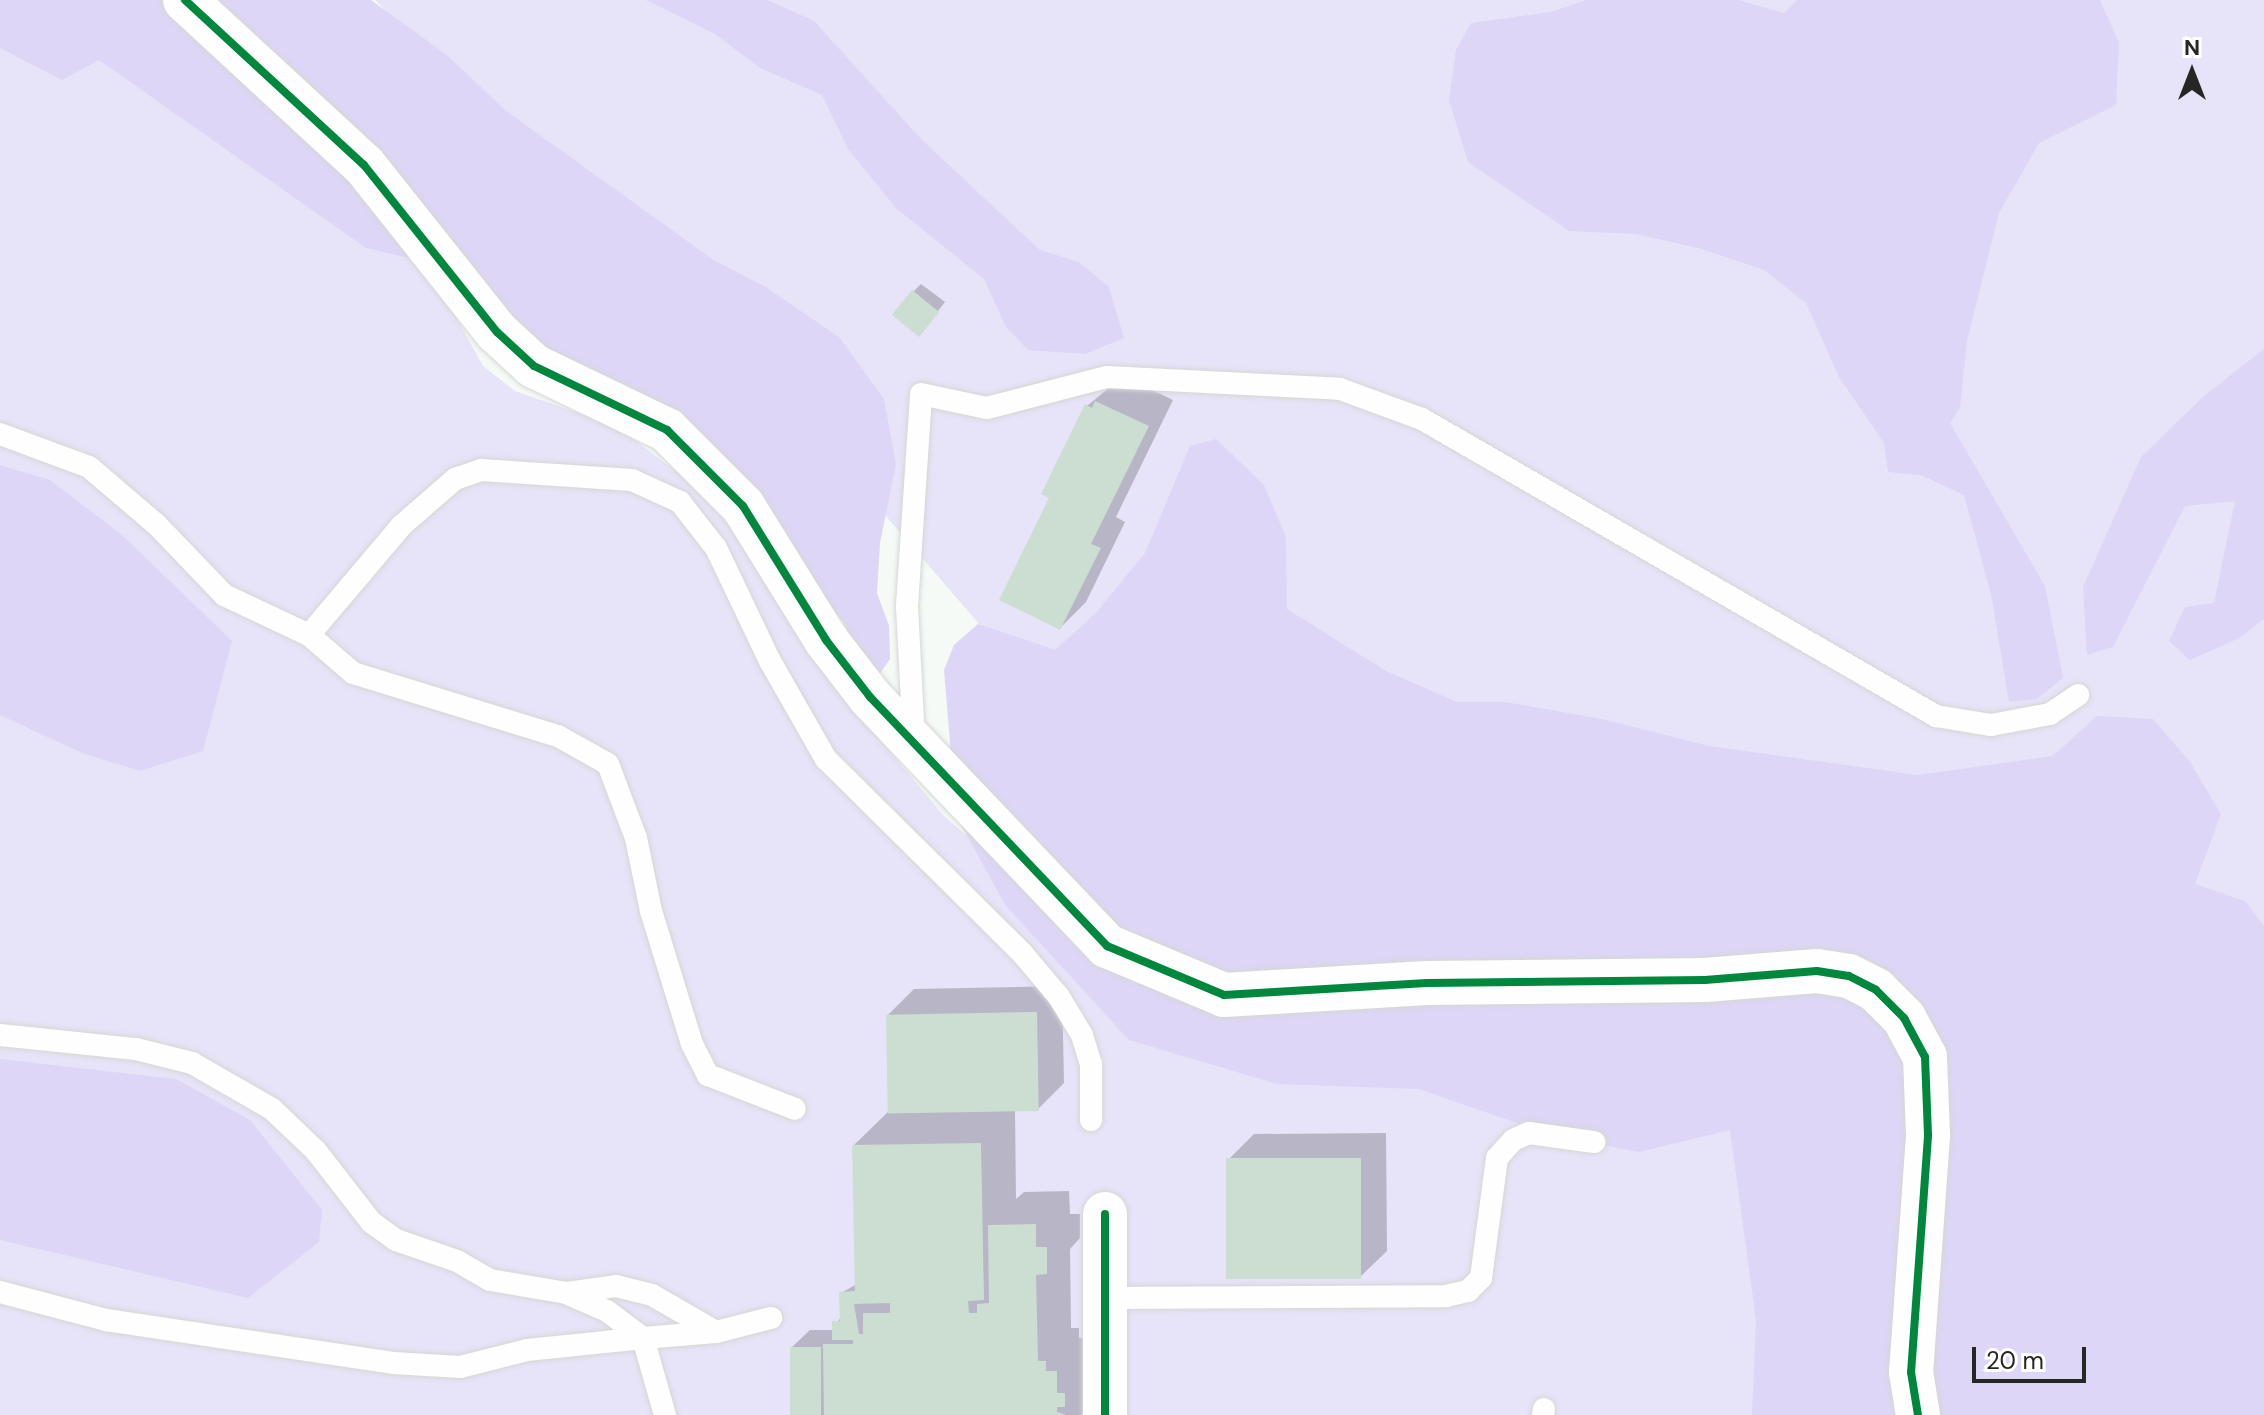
<!DOCTYPE html>
<html>
<head>
<meta charset="utf-8">
<style>
	body { margin:0 }
	#map { position:relative; width:2264px; height:1415px; overflow:hidden; background:#f5faf6; font-family:"DM Sans",sans-serif }
	div>[style] { position:absolute }
	[style*='--x'] { left:calc(var(--x)*1px); top:calc(var(--y)*1px); width:calc(var(--w)*1px); rotate:calc(var(--a)*1deg) }
	.green>* { inset:0; background:#e7e3f8 }
	.forest>* { inset:0; background:#ded6f6 }
	.shadow>* { inset:0; background:#0003 }
	.building>* { inset:0; background:#ccded2; transform-origin:0 0 }
	.roads { filter:drop-shadow(0 0 2px #d4d7d4) drop-shadow(0 0 2px #d4d7d4) }
	.service>* { height:22px; margin:-11px; padding:0 11px; transform-origin:11px; border-radius:11px; background:#fefefe }
	.minor>* { height:44px; margin:-22px; padding:0 22px; transform-origin:22px; border-radius:22px; background:#fefefe }
	.cycleway>* { height:8px; margin:-4px; padding:0 4px; transform-origin:4px; border-radius:4px; background:#00873e }
	span { translate:-50% -50%; white-space:nowrap; text-align:center; line-height:1.15; -webkit-text-stroke:6px #fff; paint-order:stroke }
	.north { position:absolute; left:2152px; top:32px; width:80px; height:80px; -webkit-text-stroke:6px #fff; paint-order:stroke; rotate:0deg; font-size:22px; font-weight:700; line-height:32px; text-align:center; color:#242724 }
	.north::after { content:''; display:block; margin:auto; width:28px; height:36px; background:#242724; clip-path:polygon(50% 0,100% 100%,50% 72%,0 100%) }
	.scale { position:absolute; left:1972px; top:1347px; width:114px; height:36px; box-sizing:border-box; border:4px solid #242724; border-top:0; padding-left:10px; font-size:24px; line-height:28px; white-space:nowrap; color:#242724; -webkit-text-stroke:6px #fff; paint-order:stroke }
</style>
</head>
<body>
<div id="map">
	<div class="green">
		<div style="clip-path:polygon(0 0,325px 152px,456px 317px,483px 366px,515px 391px,616px 426px,678px 473px,746px 542px,861px 717px,943px 815px,1055px 914px,1688px 1005px,1886px 1415px,0 1415px)"></div>
		<div style="clip-path:polygon(375px 0,2264px 0,2264px 1415px,1990px 998px,1219px 902px,822px 442px)"></div>
	</div>
	<div class="forest">
		<div style="clip-path:polygon(0 0,371px 0,448px 56px,505px 110px,715px 261px,764px 286px,839px 337px,884px 399px,896px 464px,880px 543px,877px 593px,889px 626px,890px 659px,878px 676px,852px 654px,846px 626px,812px 581px,557px 364px,469px 272px,366px 248px,99px 60px,62px 80px,0 48px)"></div>
		<div style="clip-path:polygon(646px 0,768px 0,814px 21px,922px 140px,1040px 250px,1079px 262px,1109px 287px,1124px 338px,1085px 354px,1028px 350px,1006px 327px,984px 279px,896px 208px,848px 149px,822px 95px,760px 68px,715px 34px)"></div>
		<div style="clip-path:polygon(1586px 0,1738px 0,1784px 13px,1797px 0,2100px 0,2119px 43px,2116px 105px,2039px 143px,1999px 213px,1967px 341px,1960px 408px,1950px 423px,2045px 586px,2063px 678px,2037px 699px,2009px 702px,1991px 594px,1964px 495px,1921px 475px,1888px 472px,1884px 443px,1839px 377px,1806px 303px,1764px 270px,1698px 248px,1636px 234px,1569px 231px,1468px 162px,1449px 100px,1456px 50px,1471px 23px,1551px 12px)"></div>
		<div style="clip-path:polygon(2264px 349px,2264px 619px,2239px 638px,2190px 660px,2169px 641px,2185px 607px,2214px 603px,2235px 501px,2185px 506px,2113px 647px,2087px 655px,2083px 587px,2141px 457px,2204px 396px)"></div>
		<div style="clip-path:polygon(1216px 439px,1264px 485px,1286px 537px,1287px 609px,1386px 671px,1457px 702px,1505px 702px,1602px 719px,1709px 746px,1918px 775px,2053px 756px,2097px 716px,2153px 719px,2190px 762px,2221px 814px,2195px 884px,2245px 901px,2264px 926px,2264px 1415px,1752px 1415px,1756px 1320px,1730px 1130px,1639px 1152px,1551px 1135px,1419px 1089px,1277px 1084px,1129px 1040px,1006px 906px,956px 816px,944px 670px,954px 645px,978px 624px,1055px 650px,1096px 613px,1145px 553px,1190px 446px)"></div>
		<div style="clip-path:polygon(0 465px,50px 480px,122px 535px,232px 641px,203px 751px,140px 771px,82px 753px,0 715px)"></div>
		<div style="clip-path:polygon(0 1059px,176px 1079px,250px 1120px,322px 1210px,319px 1242px,248px 1298px,0 1240px)"></div>
	</div>
	<div class="shadow">
		<div style="clip-path:polygon(921px 284px,945px 302px,927px 325px,913px 292px)"></div>
		<div style="clip-path:polygon(1123px 376px,1173px 400px,1116px 517px,1125px 522px,1086px 602px,1060px 628px,1052px 497px,1087px 406px)"></div>
		<div style="clip-path:polygon(1062px 986px,1064px 1083px,1038px 1109px,1015px 1110px,1016px 1199px,1024px 1192px,1069px 1191px,1070px 1214px,1080px 1214px,1080px 1238px,1070px 1249px,1071px 1328px,1079px 1328px,1079px 1338px,1090px 1338px,1092px 1404px,1081px 1415px,793px 1415px,792px 1347px,810px 1330px,834px 1330px,842px 1314px,841px 1293px,857px 1284px,854px 1145px,890px 1110px,888px 1015px,914px 989px)"></div>
		<div style="clip-path:polygon(1386px 1133px,1387px 1251px,1360px 1277px,1228px 1160px,1254px 1134px)"></div>
	</div>
	<div class="building">
		<div style="left:912px;top:290px;width:35px;height:32px;rotate:39deg"></div>
		<div style="clip-path:polygon(1095px 401px,1149px 426px,1091px 544px,1101px 548px,1060px 630px,999px 600px,1049px 498px,1041px 494px,1085px 404px,1092px 408px)"></div>
		<div style="left:1037px;top:1012px;width:99px;height:151px;rotate:89deg"></div>
		<div style="clip-path:polygon(evenodd,981px 1143px,984px 1300px,968px 1301px,969px 1313px,977px 1313px,977px 1304px,989px 1303px,988px 1225px,1036px 1224px,1036px 1247px,1047px 1247px,1047px 1274px,1036px 1275px,1038px 1361px,1046px 1361px,1046px 1371px,1057px 1371px,1057px 1393px,1065px 1393px,1065px 1407px,1057px 1407px,1057px 1412px,1067px 1415px,824px 1415px,823px 1344px,853px 1344px,853px 1340px,832px 1340px,832px 1321px,840px 1321px,839px 1292px,855px 1291px,852px 1145px,981px 1143px,890px 1303px,890px 1313px,863px 1313px,863px 1334px,859px 1334px,854px 1304px,890px 1303px)"></div>
		<div style="left:1361px;top:1158px;width:121px;height:135px;rotate:90deg"></div>
		<div style="left:790px;top:1347px;width:31px;height:68px"></div>
	</div>
	<div class="roads">
		<div class="service">
			<div style="--x:0;--y:434;--w:95;--a:20.3"></div>
			<div style="--x:89;--y:467;--w:88;--a:40.4"></div>
			<div style="--x:156;--y:524;--w:98;--a:46.2"></div>
			<div style="--x:224;--y:595;--w:94;--a:25.2"></div>
			<div style="--x:309;--y:635;--w:58;--a:40.8"></div>
			<div style="--x:353;--y:673;--w:214;--a:17.1"></div>
			<div style="--x:558;--y:736;--w:57;--a:29.2"></div>
			<div style="--x:608;--y:764;--w:79;--a:69.3"></div>
			<div style="--x:636;--y:838;--w:75;--a:78.4"></div>
			<div style="--x:651;--y:911;--w:139;--a:72.9"></div>
			<div style="--x:692;--y:1044;--w:35;--a:63"></div>
			<div style="--x:708;--y:1075;--w:93;--a:21.3"></div>
			<div style="--x:309;--y:635;--w:143;--a:-49.8"></div>
			<div style="--x:401;--y:526;--w:72;--a:-41"></div>
			<div style="--x:455;--y:479;--w:28;--a:-19"></div>
			<div style="--x:481;--y:470;--w:151;--a:3.8"></div>
			<div style="--x:632;--y:480;--w:53;--a:24.6"></div>
			<div style="--x:680;--y:502;--w:58;--a:52"></div>
			<div style="--x:716;--y:548;--w:125;--a:64.5"></div>
			<div style="--x:770;--y:661;--w:113;--a:60.3"></div>
			<div style="--x:826;--y:759;--w:276;--a:44.7"></div>
			<div style="--x:1022;--y:953;--w:57;--a:49.9"></div>
			<div style="--x:1059;--y:997;--w:44;--a:58.8"></div>
			<div style="--x:1082;--y:1035;--w:30;--a:73"></div>
			<div style="--x:1091;--y:1064;--w:56;--a:90"></div>
			<div style="--x:914;--y:740;--w:134;--a:-93"></div>
			<div style="--x:907;--y:606;--w:212;--a:-86.2"></div>
			<div style="--x:921;--y:394;--w:67;--a:12"></div>
			<div style="--x:987;--y:408;--w:124;--a:-14.5"></div>
			<div style="--x:1107;--y:377;--w:233;--a:2.9"></div>
			<div style="--x:1340;--y:389;--w:87;--a:20.1"></div>
			<div style="--x:1422;--y:419;--w:594;--a:30.02"></div>
			<div style="--x:1936;--y:716;--w:56;--a:9.3"></div>
			<div style="--x:1991;--y:725;--w:60;--a:-10.6"></div>
			<div style="--x:2050;--y:714;--w:34;--a:-34"></div>
			<div style="--x:0;--y:1035;--w:137;--a:5.9"></div>
			<div style="--x:136;--y:1049;--w:58;--a:14"></div>
			<div style="--x:192;--y:1063;--w:92;--a:29.9"></div>
			<div style="--x:272;--y:1109;--w:61;--a:43.7"></div>
			<div style="--x:316;--y:1151;--w:90;--a:52.2"></div>
			<div style="--x:371;--y:1222;--w:31;--a:36"></div>
			<div style="--x:396;--y:1240;--w:65;--a:19"></div>
			<div style="--x:457;--y:1261;--w:38;--a:30"></div>
			<div style="--x:490;--y:1280;--w:78;--a:9.6"></div>
			<div style="--x:567;--y:1293;--w:49;--a:-8.1"></div>
			<div style="--x:616;--y:1286;--w:37;--a:14"></div>
			<div style="--x:652;--y:1295;--w:74;--a:30"></div>
			<div style="--x:716;--y:1332;--w:57;--a:-14.3"></div>
			<div style="--x:0;--y:1292;--w:110;--a:14.8"></div>
			<div style="--x:106;--y:1320;--w:290;--a:8.5"></div>
			<div style="--x:393;--y:1363;--w:67;--a:3.4"></div>
			<div style="--x:460;--y:1367;--w:69;--a:-14.2"></div>
			<div style="--x:527;--y:1350;--w:117;--a:-5.9"></div>
			<div style="--x:643;--y:1338;--w:80;--a:74.1"></div>
			<div style="--x:568;--y:1294;--w:43;--a:23.6"></div>
			<div style="--x:607;--y:1311;--w:45;--a:36.9"></div>
			<div style="--x:643;--y:1338;--w:73;--a:-4.7"></div>
			<div style="--x:1105;--y:1298;--w:341;--a:-0.3"></div>
			<div style="--x:1446;--y:1296;--w:23;--a:-13"></div>
			<div style="--x:1468;--y:1291;--w:18;--a:-45"></div>
			<div style="--x:1481;--y:1278;--w:121;--a:-82.4"></div>
			<div style="--x:1497;--y:1158;--w:24;--a:-48"></div>
			<div style="--x:1513;--y:1140;--w:17;--a:-24"></div>
			<div style="--x:1529;--y:1133;--w:66;--a:7.9"></div>
			<div style="--x:1543;--y:1415;--w:6;--a:-81"></div>
		</div>
		<div class="minor">
			<div style="--x:185;--y:0;--w:243;--a:42.7"></div>
			<div style="--x:364;--y:165;--w:213;--a:51.5"></div>
			<div style="--x:497;--y:332;--w:50;--a:42.6"></div>
			<div style="--x:534;--y:366;--w:148;--a:25.7"></div>
			<div style="--x:667;--y:430;--w:107;--a:45"></div>
			<div style="--x:743;--y:506;--w:158;--a:58.2"></div>
			<div style="--x:826;--y:640;--w:72;--a:52.3"></div>
			<div style="--x:870;--y:697;--w:344;--a:46.4"></div>
			<div style="--x:1107;--y:946;--w:127;--a:22.7"></div>
			<div style="--x:1224;--y:995;--w:203;--a:-3.4"></div>
			<div style="--x:1427;--y:983;--w:278;--a:-0.6"></div>
			<div style="--x:1705;--y:980;--w:112;--a:-4.6"></div>
			<div style="--x:1817;--y:971;--w:32;--a:9"></div>
			<div style="--x:1849;--y:976;--w:30;--a:27"></div>
			<div style="--x:1876;--y:990;--w:40;--a:45"></div>
			<div style="--x:1904;--y:1018;--w:44;--a:61.7"></div>
			<div style="--x:1925;--y:1057;--w:79;--a:87.8"></div>
			<div style="--x:1928;--y:1136;--w:237;--a:94.1"></div>
			<div style="--x:1911;--y:1372;--w:44;--a:80.8"></div>
			<div style="--x:1105;--y:1214;--w:201;--a:90"></div>
		</div>
	</div>
	<div class="cycleway">
		<div style="--x:185;--y:0;--w:243;--a:42.7"></div>
		<div style="--x:364;--y:165;--w:213;--a:51.5"></div>
		<div style="--x:497;--y:332;--w:50;--a:42.6"></div>
		<div style="--x:534;--y:366;--w:148;--a:25.7"></div>
		<div style="--x:667;--y:430;--w:107;--a:45"></div>
		<div style="--x:743;--y:506;--w:158;--a:58.2"></div>
		<div style="--x:826;--y:640;--w:72;--a:52.3"></div>
		<div style="--x:870;--y:697;--w:344;--a:46.4"></div>
		<div style="--x:1107;--y:946;--w:127;--a:22.7"></div>
		<div style="--x:1224;--y:995;--w:203;--a:-3.4"></div>
		<div style="--x:1427;--y:983;--w:278;--a:-0.6"></div>
		<div style="--x:1705;--y:980;--w:112;--a:-4.6"></div>
		<div style="--x:1817;--y:971;--w:32;--a:9"></div>
		<div style="--x:1849;--y:976;--w:30;--a:27"></div>
		<div style="--x:1876;--y:990;--w:40;--a:45"></div>
		<div style="--x:1904;--y:1018;--w:44;--a:61.7"></div>
		<div style="--x:1925;--y:1057;--w:79;--a:87.8"></div>
		<div style="--x:1928;--y:1136;--w:237;--a:94.1"></div>
		<div style="--x:1911;--y:1372;--w:44;--a:80.8"></div>
		<div style="--x:1105;--y:1214;--w:201;--a:90"></div>
	</div>
	<div class="north">N</div>
	<div class="scale">20 m</div>
</div>
</body>
</html>
